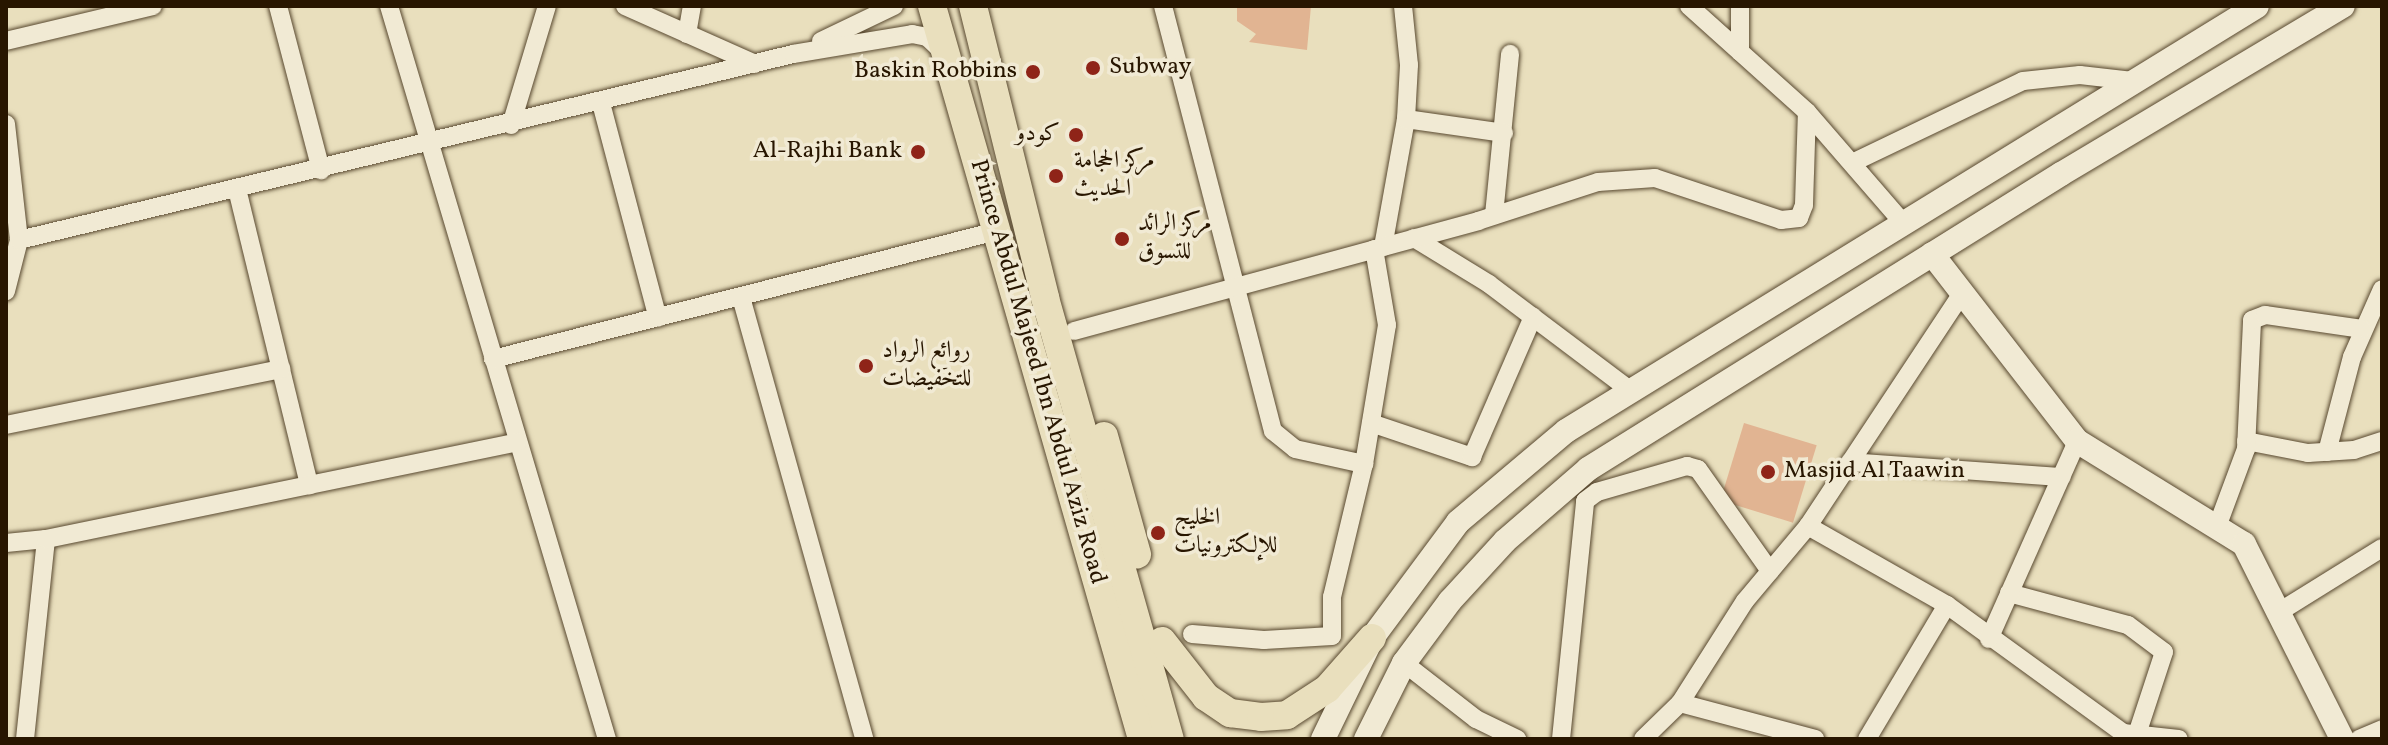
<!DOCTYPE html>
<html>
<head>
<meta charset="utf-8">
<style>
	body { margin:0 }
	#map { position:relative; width:2388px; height:745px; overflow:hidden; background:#e9dfbd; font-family:Vollkorn,Amiri,serif }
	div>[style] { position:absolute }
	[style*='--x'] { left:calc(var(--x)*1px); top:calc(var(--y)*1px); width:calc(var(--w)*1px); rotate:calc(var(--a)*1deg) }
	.building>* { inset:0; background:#e1b492; transform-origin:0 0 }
	.roads { filter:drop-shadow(0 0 2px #58482f) drop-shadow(0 0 2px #58482f) }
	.street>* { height:18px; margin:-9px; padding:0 9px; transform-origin:9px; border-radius:9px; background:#f1ead4 }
	.secondary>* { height:24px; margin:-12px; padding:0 12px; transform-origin:12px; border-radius:12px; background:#f1ead4 }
	.primary>* { height:28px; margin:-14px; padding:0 14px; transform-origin:14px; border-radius:14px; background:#e9dfbd }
	.dots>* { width:22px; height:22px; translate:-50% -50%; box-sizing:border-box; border:4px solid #f1ead4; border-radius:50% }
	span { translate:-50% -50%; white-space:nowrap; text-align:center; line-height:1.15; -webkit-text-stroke:7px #f1ead4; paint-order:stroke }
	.poi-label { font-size:24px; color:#281600 }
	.left { translate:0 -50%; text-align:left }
	.right { translate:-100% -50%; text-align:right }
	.street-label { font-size:24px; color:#281600 }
	.frame { position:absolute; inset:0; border:8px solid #281600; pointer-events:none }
</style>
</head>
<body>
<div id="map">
	<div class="building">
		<div style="clip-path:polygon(1237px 6px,1311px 6px,1307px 50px,1249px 42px,1256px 34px,1237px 21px)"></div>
		<div style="left:1744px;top:423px;width:76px;height:81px;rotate:17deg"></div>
	</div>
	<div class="roads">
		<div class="street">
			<div style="--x:278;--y:6;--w:170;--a:75.3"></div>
			<div style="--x:389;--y:6;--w:765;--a:73.44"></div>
			<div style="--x:625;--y:6;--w:142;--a:24"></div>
			<div style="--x:1163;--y:6;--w:439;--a:75.5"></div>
			<div style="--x:1273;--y:431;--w:28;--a:39"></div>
			<div style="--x:1295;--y:449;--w:71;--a:12.3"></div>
			<div style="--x:1403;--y:6;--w:59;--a:84.2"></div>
			<div style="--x:1409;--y:65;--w:54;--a:93.2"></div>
			<div style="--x:1689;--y:6;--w:159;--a:41.9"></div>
			<div style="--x:1807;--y:112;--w:147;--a:49.1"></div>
			<div style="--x:687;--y:34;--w:28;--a:-80"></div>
			<div style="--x:6;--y:41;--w:151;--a:-13.4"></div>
			<div style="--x:821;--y:41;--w:81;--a:-25.6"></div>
			<div style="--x:1740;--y:52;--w:46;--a:-90"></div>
			<div style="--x:601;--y:103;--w:222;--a:75.2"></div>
			<div style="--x:6;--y:124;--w:117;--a:83.6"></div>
			<div style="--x:19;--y:240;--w:53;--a:104.3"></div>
			<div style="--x:511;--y:125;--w:124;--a:-73.2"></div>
			<div style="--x:1854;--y:162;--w:187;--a:-25.6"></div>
			<div style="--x:2023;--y:81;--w:57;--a:-6"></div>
			<div style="--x:2080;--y:75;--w:53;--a:6.5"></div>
			<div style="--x:237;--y:189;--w:305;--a:76.3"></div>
			<div style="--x:1494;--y:215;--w:162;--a:-84.3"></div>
			<div style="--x:1414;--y:238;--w:88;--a:31.5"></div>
			<div style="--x:1489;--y:284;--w:178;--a:37"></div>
			<div style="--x:19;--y:240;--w:796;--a:-13.51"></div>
			<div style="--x:793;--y:54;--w:121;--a:-9.5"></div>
			<div style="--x:912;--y:34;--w:15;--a:11"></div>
			<div style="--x:927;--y:37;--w:23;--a:43"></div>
			<div style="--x:1383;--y:247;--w:130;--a:-79.8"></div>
			<div style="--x:1406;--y:119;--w:99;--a:8.1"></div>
			<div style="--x:741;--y:297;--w:459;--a:74.4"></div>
			<div style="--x:1074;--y:331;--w:419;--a:-15.2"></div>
			<div style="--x:1478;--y:221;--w:126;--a:-18"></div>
			<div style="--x:1598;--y:182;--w:57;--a:-4"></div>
			<div style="--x:1655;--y:178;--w:133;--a:18.4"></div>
			<div style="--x:1781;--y:220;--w:18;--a:-6"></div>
			<div style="--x:1799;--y:218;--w:14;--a:-69"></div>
			<div style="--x:1804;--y:205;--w:93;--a:-88.2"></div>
			<div style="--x:493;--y:359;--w:520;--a:-14.25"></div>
			<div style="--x:1371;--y:423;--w:107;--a:18.6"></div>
			<div style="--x:1472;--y:457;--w:153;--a:-66.5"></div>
			<div style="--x:6;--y:425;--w:281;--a:-11.5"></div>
			<div style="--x:2246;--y:441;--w:63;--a:11"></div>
			<div style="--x:2308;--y:453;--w:46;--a:-3.7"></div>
			<div style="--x:2354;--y:450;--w:29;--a:-18"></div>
			<div style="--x:2327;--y:452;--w:98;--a:-75.3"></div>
			<div style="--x:2352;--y:357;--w:74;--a:-66.2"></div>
			<div style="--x:1850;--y:462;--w:212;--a:4.1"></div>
			<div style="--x:1808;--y:526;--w:160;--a:29.6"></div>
			<div style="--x:1947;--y:605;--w:218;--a:36"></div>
			<div style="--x:2123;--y:733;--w:56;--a:6.1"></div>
			<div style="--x:2217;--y:527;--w:83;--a:-69.6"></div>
			<div style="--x:2246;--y:449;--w:129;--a:-87.3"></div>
			<div style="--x:2252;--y:320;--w:14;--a:-21"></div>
			<div style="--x:2265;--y:315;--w:98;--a:8.2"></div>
			<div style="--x:6;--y:543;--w:40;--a:-5.7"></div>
			<div style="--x:2009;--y:593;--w:123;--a:15.1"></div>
			<div style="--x:2128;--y:625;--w:45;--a:36.9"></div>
			<div style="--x:2164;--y:652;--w:86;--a:108.2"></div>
			<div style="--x:2279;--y:612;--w:121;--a:-31.9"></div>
			<div style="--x:1192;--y:634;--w:72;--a:4.8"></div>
			<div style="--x:1264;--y:640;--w:68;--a:-3.4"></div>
			<div style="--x:1332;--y:636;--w:39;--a:-90"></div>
			<div style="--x:1332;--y:597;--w:137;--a:-76.5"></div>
			<div style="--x:1364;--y:464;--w:141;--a:-80.6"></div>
			<div style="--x:1387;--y:325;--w:77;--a:-99.7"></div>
			<div style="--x:1989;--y:639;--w:217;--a:-66"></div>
			<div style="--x:1404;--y:663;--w:91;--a:37.9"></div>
			<div style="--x:1476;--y:719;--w:46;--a:26"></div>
			<div style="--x:1680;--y:703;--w:140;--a:14.9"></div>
			<div style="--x:25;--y:739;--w:201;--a:-84"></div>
			<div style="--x:46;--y:539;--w:481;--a:-11.6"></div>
			<div style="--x:1561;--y:739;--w:239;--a:-84.2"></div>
			<div style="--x:1585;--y:501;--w:15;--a:-37"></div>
			<div style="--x:1597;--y:492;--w:94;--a:-16.1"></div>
			<div style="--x:1687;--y:466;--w:11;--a:15"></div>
			<div style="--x:1698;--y:469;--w:125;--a:54.8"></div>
			<div style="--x:1643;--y:739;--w:52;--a:-44.2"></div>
			<div style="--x:1680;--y:703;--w:121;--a:-57.5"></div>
			<div style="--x:1745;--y:601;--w:98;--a:-50"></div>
			<div style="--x:1808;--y:526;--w:277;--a:-56.5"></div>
			<div style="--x:1867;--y:739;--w:156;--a:-59.2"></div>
			<div style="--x:2359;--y:739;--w:25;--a:-23"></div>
		</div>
		<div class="secondary">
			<div style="--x:1932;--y:254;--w:237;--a:52.2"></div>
			<div style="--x:2077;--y:441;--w:196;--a:31.7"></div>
			<div style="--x:2244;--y:544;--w:218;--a:63.3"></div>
			<div style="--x:1323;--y:739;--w:112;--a:-64.1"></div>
			<div style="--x:1372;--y:638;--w:144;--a:-53.4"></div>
			<div style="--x:1458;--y:522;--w:141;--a:-40.1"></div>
			<div style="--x:1566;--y:431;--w:811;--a:-31.59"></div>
			<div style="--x:1366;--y:739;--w:85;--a:-63.4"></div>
			<div style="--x:1404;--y:663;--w:77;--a:-53.4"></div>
			<div style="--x:1450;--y:601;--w:81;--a:-47.5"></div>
			<div style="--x:1505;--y:541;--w:110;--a:-40.9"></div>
			<div style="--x:1588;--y:469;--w:557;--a:-31.95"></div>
			<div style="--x:2061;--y:174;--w:328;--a:-30.8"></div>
		</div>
		<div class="primary">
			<div style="--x:932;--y:6;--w:762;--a:74.01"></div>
			<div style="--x:973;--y:6;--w:301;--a:76.1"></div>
			<div style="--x:1045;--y:298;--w:458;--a:74.2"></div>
			<div style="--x:1104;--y:436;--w:123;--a:74.4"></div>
			<div style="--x:1162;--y:641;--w:71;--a:51.8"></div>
			<div style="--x:1206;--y:697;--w:29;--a:34"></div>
			<div style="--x:1230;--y:713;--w:31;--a:7"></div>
			<div style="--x:1261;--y:717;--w:26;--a:-4"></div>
			<div style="--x:1287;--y:715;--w:48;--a:-33"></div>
			<div style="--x:1327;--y:689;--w:68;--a:-48.6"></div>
		</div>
	</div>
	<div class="dots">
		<div style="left:1093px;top:68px;background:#8f2418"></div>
		<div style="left:1033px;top:72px;background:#8f2418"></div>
		<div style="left:1076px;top:135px;background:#8f2418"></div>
		<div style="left:918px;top:152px;background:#8f2418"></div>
		<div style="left:1056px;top:176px;background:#8f2418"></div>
		<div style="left:1122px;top:239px;background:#8f2418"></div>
		<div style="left:866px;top:366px;background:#8f2418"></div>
		<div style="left:1768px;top:472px;background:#8f2418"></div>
		<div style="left:1158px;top:533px;background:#8f2418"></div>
	</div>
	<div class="poi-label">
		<span class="left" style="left:1109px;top:68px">Subway</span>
		<span class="right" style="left:1017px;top:72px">Baskin Robbins</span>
		<span class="right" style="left:1060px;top:135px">كودو</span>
		<span class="right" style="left:902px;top:152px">Al-Rajhi Bank</span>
		<span class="left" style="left:1074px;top:176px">مركز الحجامة<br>الحديث</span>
		<span class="left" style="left:1138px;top:239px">مركز الرائد<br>للتسوق</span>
		<span class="left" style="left:882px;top:366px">روائع الرواد<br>للتخفيضات</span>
		<span class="left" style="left:1784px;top:472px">Masjid Al Taawin</span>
		<span class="left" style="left:1174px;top:533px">الخليج<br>للإلكترونيات</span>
	</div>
	<div class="street-label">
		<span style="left:1037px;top:372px;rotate:74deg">Prince Abdul Majeed Ibn Abdul Aziz Road</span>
	</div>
	<div class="frame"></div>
</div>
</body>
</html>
